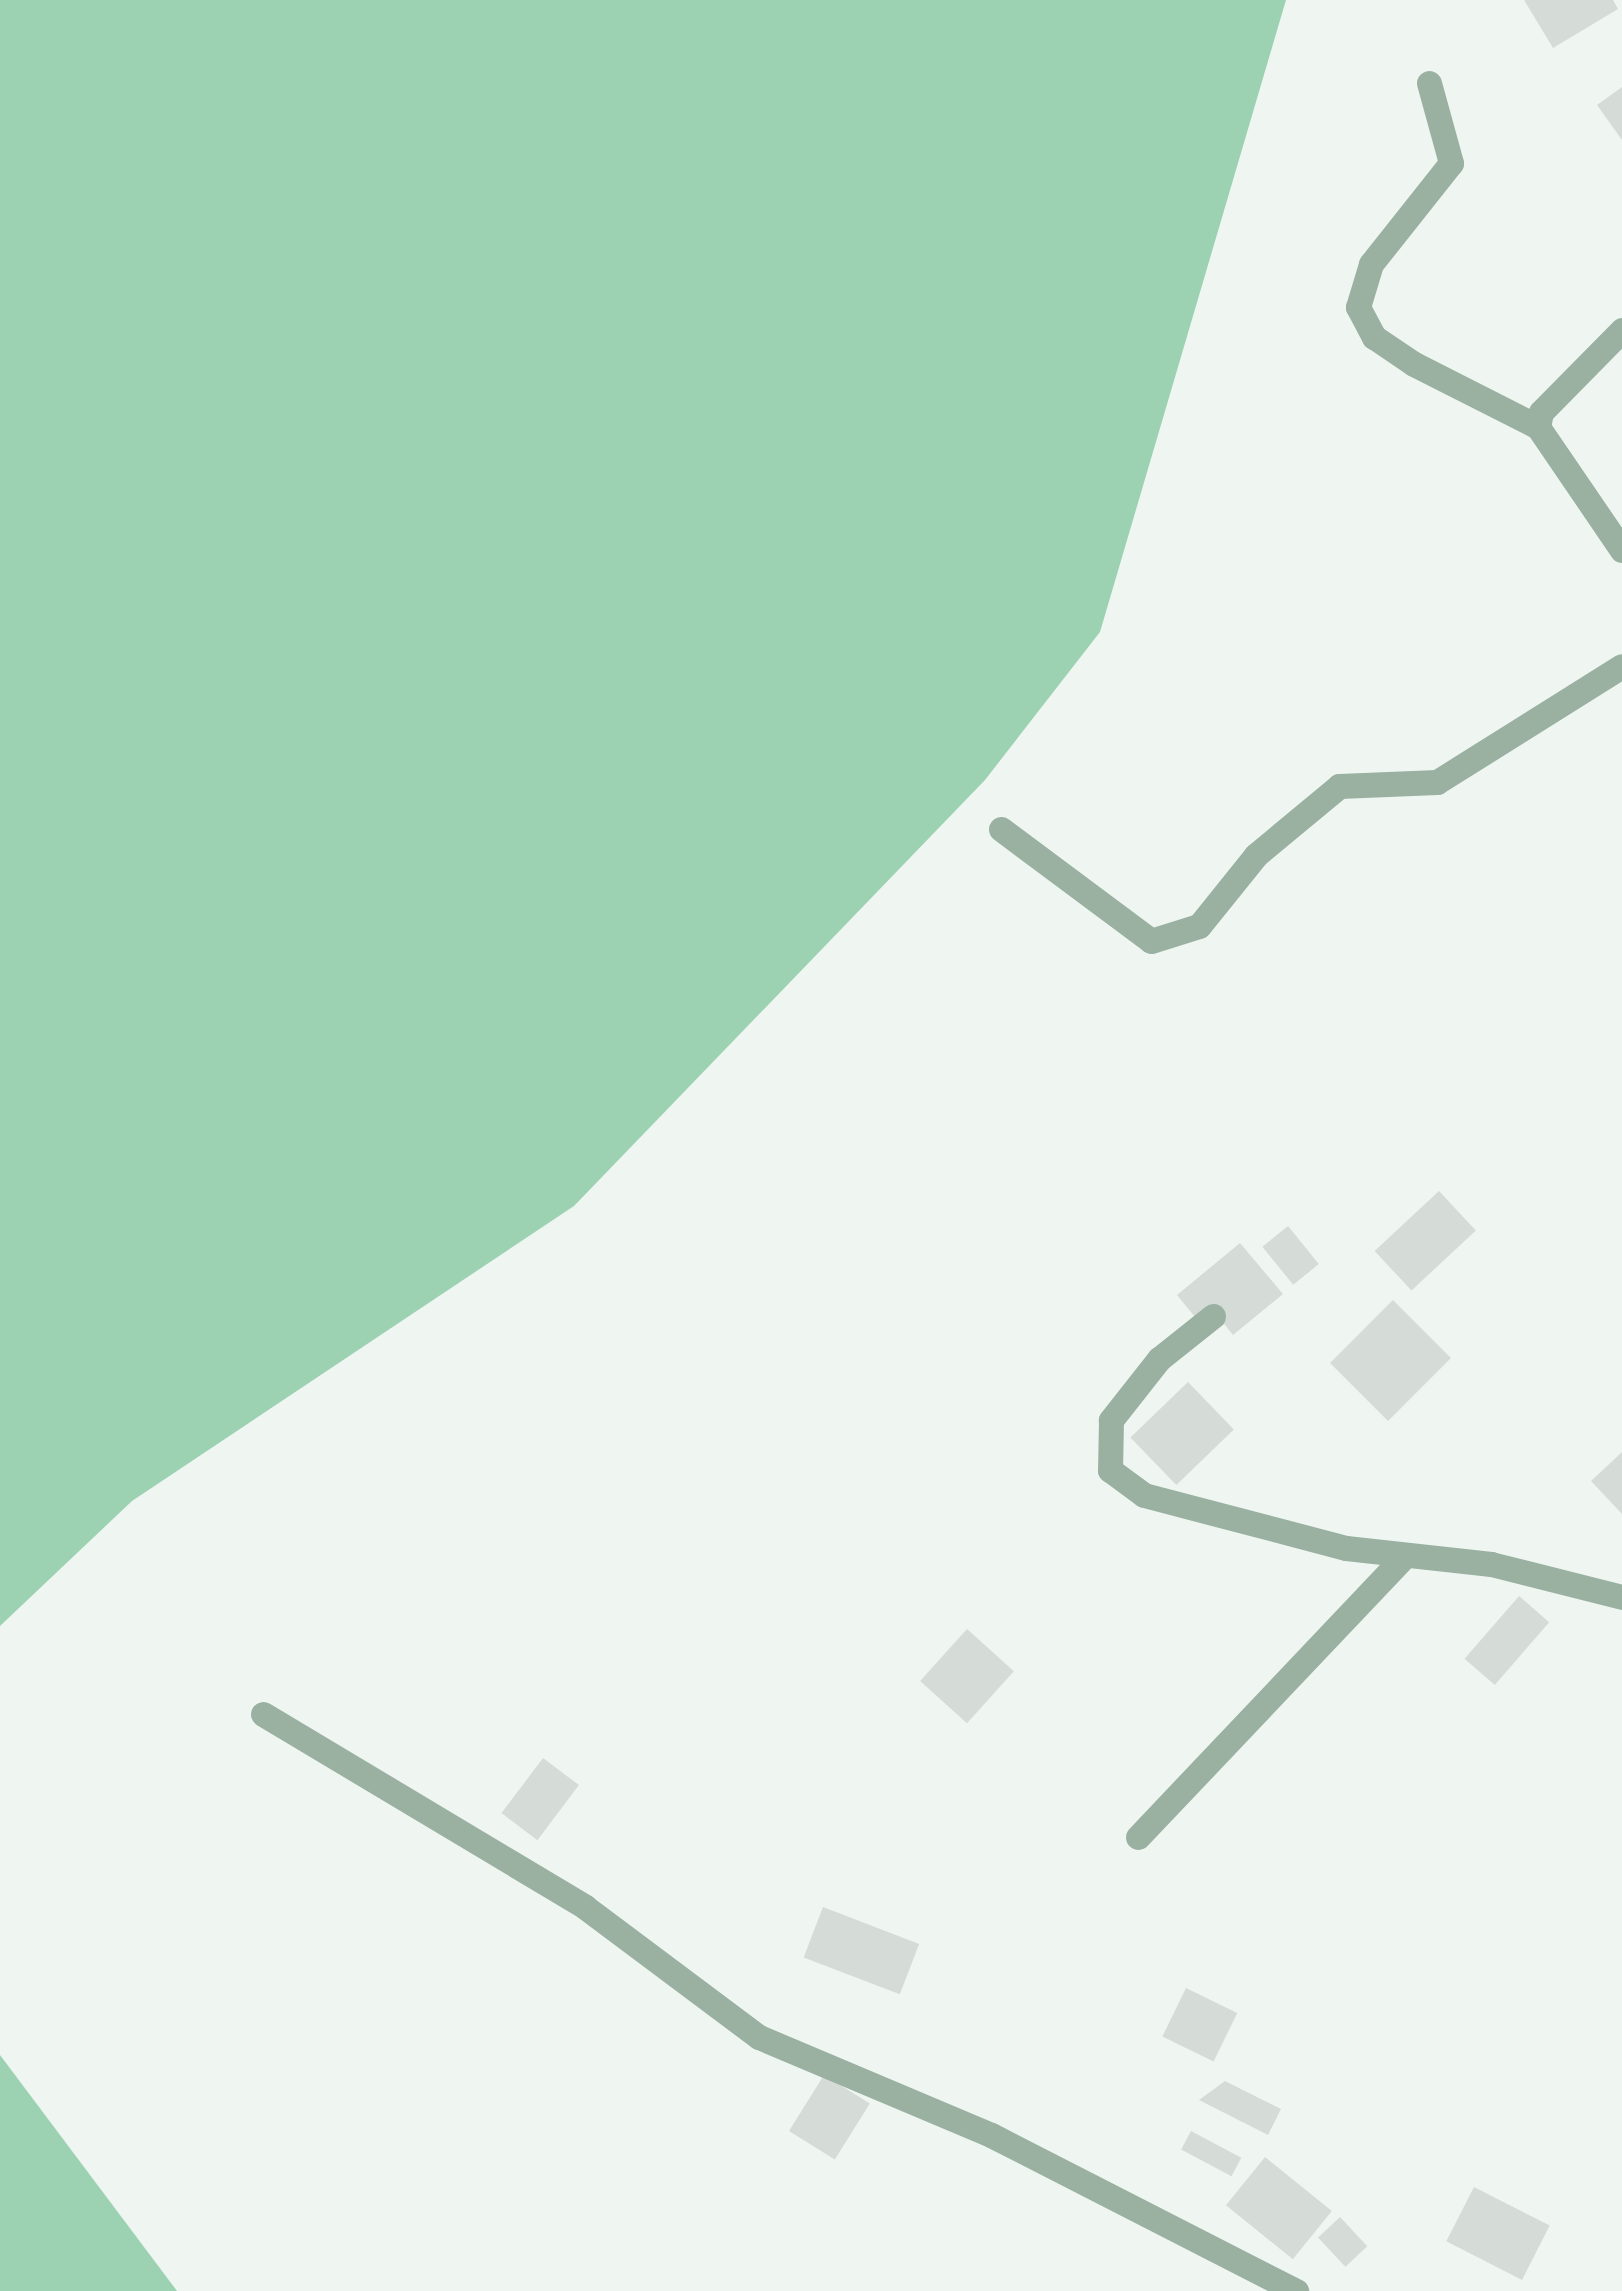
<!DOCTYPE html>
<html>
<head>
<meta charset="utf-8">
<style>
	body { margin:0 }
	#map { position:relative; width:1622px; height:2291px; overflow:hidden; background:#eff6f2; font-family:Cabin,sans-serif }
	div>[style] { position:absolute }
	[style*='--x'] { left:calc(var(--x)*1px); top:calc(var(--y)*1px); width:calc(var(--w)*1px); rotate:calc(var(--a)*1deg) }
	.forest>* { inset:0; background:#9cd2b1 }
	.building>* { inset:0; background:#d5dcd7; transform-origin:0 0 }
	.minor>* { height:25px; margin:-12.5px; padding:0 12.5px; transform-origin:12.5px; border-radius:12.5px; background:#9ab1a2 }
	span { translate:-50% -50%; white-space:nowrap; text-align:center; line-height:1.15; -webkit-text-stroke:8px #eff6f2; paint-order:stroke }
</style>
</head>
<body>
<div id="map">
	<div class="forest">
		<div style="clip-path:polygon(0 0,1286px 0,1100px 632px,985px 780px,574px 1206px,132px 1501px,0 1626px)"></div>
		<div style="clip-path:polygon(0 2055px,177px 2291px,0 2291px)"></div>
	</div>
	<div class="building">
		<div style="clip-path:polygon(1524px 0,1613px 0,1618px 9px,1553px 48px)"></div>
		<div style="clip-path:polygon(1622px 87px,1622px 140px,1597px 105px)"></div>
		<div style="left:1439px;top:1191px;width:54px;height:88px;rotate:47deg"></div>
		<div style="left:1288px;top:1226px;width:49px;height:33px;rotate:51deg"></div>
		<div style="clip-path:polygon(1240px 1243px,1283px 1294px,1233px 1335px,1213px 1310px,1199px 1322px,1177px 1295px)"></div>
		<div style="left:1393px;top:1300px;width:82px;height:89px;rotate:45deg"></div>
		<div style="left:1188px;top:1382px;width:66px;height:80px;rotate:46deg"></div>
		<div style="clip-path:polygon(1622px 1452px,1622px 1514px,1591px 1481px)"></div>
		<div style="left:1519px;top:1596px;width:40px;height:83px;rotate:41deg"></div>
		<div style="left:967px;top:1629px;width:63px;height:70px;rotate:42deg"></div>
		<div style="left:543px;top:1758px;width:45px;height:69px;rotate:37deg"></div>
		<div style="left:823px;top:1907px;width:103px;height:54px;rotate:21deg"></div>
		<div style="left:1186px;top:1988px;width:57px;height:54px;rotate:26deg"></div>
		<div style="left:824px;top:2075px;width:54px;height:66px;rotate:32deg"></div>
		<div style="clip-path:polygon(1225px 2081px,1281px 2109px,1268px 2135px,1199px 2100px)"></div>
		<div style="left:1191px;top:2131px;width:57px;height:21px;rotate:28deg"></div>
		<div style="left:1265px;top:2157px;width:86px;height:62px;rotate:39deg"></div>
		<div style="left:1474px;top:2187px;width:85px;height:61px;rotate:27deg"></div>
		<div style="left:1340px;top:2217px;width:40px;height:30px;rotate:47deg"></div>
	</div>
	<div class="minor">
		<div style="--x:1429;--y:83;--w:83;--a:74.6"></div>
		<div style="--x:1451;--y:163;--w:129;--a:128.4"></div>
		<div style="--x:1371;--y:264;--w:45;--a:106.8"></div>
		<div style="--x:1358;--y:307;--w:34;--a:62"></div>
		<div style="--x:1374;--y:337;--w:48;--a:34"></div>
		<div style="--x:1414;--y:364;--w:139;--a:26.9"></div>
		<div style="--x:1622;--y:330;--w:115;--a:134.6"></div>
		<div style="--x:1541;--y:412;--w:15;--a:101"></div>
		<div style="--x:1538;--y:427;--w:149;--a:55.7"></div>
		<div style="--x:1001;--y:829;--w:187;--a:36.7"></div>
		<div style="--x:1151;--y:941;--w:50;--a:-17.4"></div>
		<div style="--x:1199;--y:926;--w:91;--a:-51.2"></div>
		<div style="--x:1256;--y:855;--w:108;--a:-39.7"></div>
		<div style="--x:1339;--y:786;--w:98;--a:-2.3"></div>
		<div style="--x:1437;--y:782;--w:218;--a:-32.1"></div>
		<div style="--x:1213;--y:1316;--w:69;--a:141.5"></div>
		<div style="--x:1159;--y:1359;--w:78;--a:128.2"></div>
		<div style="--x:1111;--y:1420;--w:50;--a:91.1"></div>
		<div style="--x:1110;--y:1470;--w:42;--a:36.3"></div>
		<div style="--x:1144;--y:1495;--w:209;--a:14.7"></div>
		<div style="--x:1346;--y:1548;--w:146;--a:6.3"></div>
		<div style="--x:1491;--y:1564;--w:135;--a:14.1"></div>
		<div style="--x:263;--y:1714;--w:375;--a:30.9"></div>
		<div style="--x:585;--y:1907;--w:217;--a:36.8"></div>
		<div style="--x:759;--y:2037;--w:252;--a:22.9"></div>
		<div style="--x:991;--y:2135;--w:343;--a:27.1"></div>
		<div style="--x:1138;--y:1837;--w:383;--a:-46.5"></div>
	</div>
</div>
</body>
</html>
